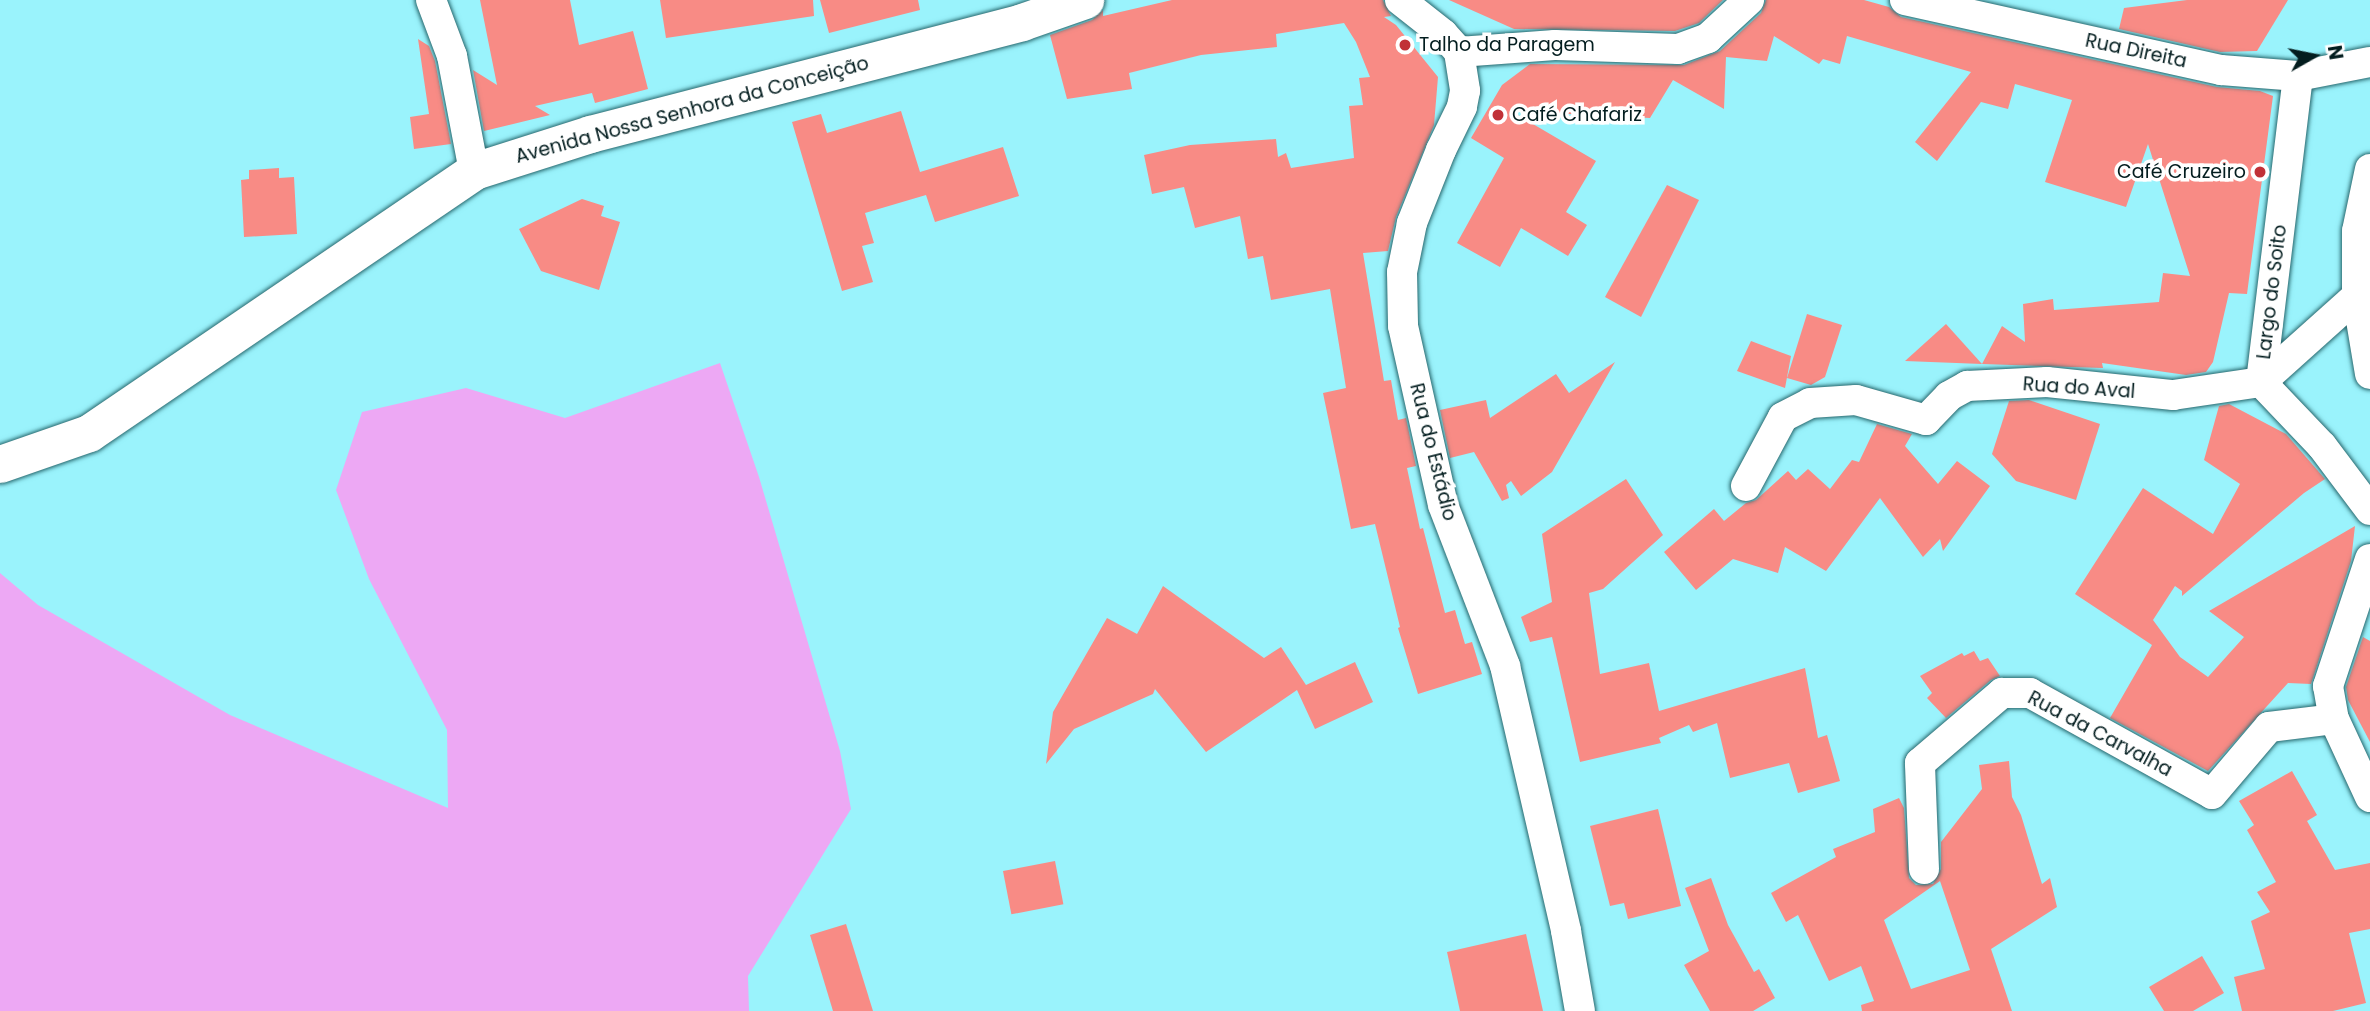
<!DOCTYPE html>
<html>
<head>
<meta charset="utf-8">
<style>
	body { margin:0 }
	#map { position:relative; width:2370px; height:1011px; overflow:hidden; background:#9af3fc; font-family:Poppins,sans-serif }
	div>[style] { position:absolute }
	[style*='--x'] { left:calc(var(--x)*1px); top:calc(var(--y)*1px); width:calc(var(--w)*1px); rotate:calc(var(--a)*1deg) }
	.green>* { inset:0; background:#eda8f4 }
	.building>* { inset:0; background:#f88b85; transform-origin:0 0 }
	.roads { filter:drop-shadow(0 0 2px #27676d) drop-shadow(0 0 2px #27676d) }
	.minor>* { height:30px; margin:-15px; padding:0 15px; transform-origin:15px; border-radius:15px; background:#fff }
	.tertiary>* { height:37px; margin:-18.5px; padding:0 18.5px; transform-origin:18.5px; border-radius:18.5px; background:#fff }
	.dots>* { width:19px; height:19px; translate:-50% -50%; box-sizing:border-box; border:4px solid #fff; border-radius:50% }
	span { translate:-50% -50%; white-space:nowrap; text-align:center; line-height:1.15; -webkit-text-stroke:7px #fff; paint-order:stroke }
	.poi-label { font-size:19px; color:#031d1f }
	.left { translate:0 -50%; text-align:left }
	.right { translate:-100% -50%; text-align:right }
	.street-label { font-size:19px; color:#031d1f }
	.north { position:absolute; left:2279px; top:21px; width:70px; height:70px; -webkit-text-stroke:5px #fff; paint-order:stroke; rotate:81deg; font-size:19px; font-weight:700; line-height:28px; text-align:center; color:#031d1f }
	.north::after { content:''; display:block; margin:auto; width:24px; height:32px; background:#031d1f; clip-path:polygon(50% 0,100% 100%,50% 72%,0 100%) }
</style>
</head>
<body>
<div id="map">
	<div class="green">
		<div style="clip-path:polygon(720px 363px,759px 477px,840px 751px,851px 809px,748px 976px,749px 1011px,0 1011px,0 573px,38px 605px,230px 715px,448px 808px,447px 730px,369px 579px,336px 490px,362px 412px,466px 388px,565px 418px)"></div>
	</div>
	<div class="building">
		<div style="clip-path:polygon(480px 0,570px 0,579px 45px,633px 31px,648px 89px,595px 103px,592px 93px,535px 106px,550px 115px,484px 131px,473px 70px,497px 85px)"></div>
		<div style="clip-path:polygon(660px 0,813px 0,814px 16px,666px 38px)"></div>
		<div style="clip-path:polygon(820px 0,918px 0,920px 10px,829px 33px)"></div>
		<div style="clip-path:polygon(1172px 0,1383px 0,1391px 16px,1384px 17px,1396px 25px,1438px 77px,1434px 125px,1396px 217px,1388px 251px,1363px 253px,1384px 381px,1391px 380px,1398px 420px,1406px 418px,1416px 466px,1407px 468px,1420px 529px,1423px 528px,1445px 613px,1455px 610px,1465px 644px,1472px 642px,1482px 674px,1418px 694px,1398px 628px,1400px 627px,1375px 524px,1351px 529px,1323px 393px,1346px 388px,1330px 289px,1271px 300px,1263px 256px,1248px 259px,1240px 216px,1195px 228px,1184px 187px,1152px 194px,1144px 155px,1190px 145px,1276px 139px,1278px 157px,1286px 153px,1291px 168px,1354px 158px,1349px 106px,1363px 105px,1359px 78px,1370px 77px,1356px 42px,1344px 23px,1276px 34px,1277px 47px,1201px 55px,1129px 73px,1132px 89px,1067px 99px,1050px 35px,1092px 20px,1103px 10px,1103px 16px)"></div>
		<div style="clip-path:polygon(1449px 0,1723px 0,1699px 23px,1675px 31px,1514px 29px)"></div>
		<div style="clip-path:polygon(1766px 0,1864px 0,1889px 7px,1901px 17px,2217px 87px,2260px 91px,2273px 96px,2247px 294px,2229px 293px,2213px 362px,2206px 372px,2186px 375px,2102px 363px,2103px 368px,1982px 364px,2002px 326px,2025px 342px,2023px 304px,2053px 299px,2054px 310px,2159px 302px,2163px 273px,2190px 276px,2148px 144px,2126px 207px,2045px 182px,2072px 100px,2015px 84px,2008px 109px,1981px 102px,1937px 161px,1915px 142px,1971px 72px,1847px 36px,1840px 64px,1823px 59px,1819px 64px,1774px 36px,1767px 61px,1726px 57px,1724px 109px,1673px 80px,1650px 118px,1511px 111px,1596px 161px,1566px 212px,1587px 225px,1568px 256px,1521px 228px,1500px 267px,1457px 243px,1504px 158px,1471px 138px,1502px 85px,1530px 64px,1684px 65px,1720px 51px,1761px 13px)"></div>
		<div style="clip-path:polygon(2187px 0,2288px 0,2257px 51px,2220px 52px,2119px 29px,2124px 8px)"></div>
		<div style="clip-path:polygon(418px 39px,429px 46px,435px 61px,451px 144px,414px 149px,410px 117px,429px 114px)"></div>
		<div style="clip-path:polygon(901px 111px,920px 172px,1003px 147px,1019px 196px,935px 222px,926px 195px,865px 213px,874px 243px,862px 246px,873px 282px,842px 291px,792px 122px,821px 114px,827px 133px)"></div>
		<div style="clip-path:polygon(279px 168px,279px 178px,294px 177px,297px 234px,244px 237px,241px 180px,249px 179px,249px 170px)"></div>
		<div style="clip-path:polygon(1667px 185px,1699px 200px,1641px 317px,1605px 297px)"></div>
		<div style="clip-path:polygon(582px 199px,604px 206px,601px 216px,620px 222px,599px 290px,541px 271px,519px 229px)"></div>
		<div style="clip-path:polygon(1807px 314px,1842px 325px,1825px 377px,1811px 385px,1787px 378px)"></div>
		<div style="clip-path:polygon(1946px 324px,1982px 364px,1905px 361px)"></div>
		<div style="clip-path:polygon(1751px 341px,1791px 356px,1785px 388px,1737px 371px)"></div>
		<div style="clip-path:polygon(1615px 362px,1552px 472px,1521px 496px,1511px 481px,1506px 485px,1509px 498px,1502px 501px,1474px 452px,1450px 458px,1440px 410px,1486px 400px,1490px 418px,1556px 374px,1569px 393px)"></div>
		<div style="clip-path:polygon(2029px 400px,2100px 424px,2076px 500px,2016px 481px,1992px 454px,2009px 401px)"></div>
		<div style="clip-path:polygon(2229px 404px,2286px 434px,2325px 479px,2304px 493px,2182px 596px,2182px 591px,2175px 586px,2153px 620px,2180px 657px,2208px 677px,2244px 637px,2209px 611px,2355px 526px,2351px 561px,2311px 684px,2288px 683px,2208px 771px,2110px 718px,2152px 645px,2075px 594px,2143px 488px,2213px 534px,2240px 484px,2204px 460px,2219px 406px)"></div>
		<div style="clip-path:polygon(1877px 424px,1912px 434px,1905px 446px,1938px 484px,1957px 461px,1990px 486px,1943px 551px,1940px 539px,1923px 557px,1880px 498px,1826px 571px,1785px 547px,1778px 573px,1733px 559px,1696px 590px,1664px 552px,1714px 509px,1724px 521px,1746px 503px,1756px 500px,1788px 471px,1796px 480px,1808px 469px,1830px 489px,1852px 460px,1859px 462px)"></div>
		<div style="clip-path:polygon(1626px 479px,1663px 535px,1603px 589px,1589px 593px,1600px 674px,1649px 663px,1659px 711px,1805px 668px,1818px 738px,1827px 735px,1840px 781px,1798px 793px,1789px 763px,1730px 778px,1717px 723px,1693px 732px,1689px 725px,1659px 738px,1661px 743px,1580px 762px,1552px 637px,1530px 642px,1521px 617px,1552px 602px,1542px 534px)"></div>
		<div style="clip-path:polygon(1163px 586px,1264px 658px,1281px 647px,1306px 685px,1355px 662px,1373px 702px,1315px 729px,1297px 690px,1206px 752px,1155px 689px,1153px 694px,1074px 729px,1046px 764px,1053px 712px,1107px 618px,1137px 634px)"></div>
		<div style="clip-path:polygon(2363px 637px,2370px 641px,2370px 742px,2348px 700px,2346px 687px)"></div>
		<div style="clip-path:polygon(1974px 651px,1980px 661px,1988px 658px,2000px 676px,1991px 680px,1946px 718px,1927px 698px,1932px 693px,1920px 676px,1962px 653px,1964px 656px)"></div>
		<div style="clip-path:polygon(evenodd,2009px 761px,2012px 797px,2021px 815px,2042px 884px,2050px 878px,2057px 907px,1991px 949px,2012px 1011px,1862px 1011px,1861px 1005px,1874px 1001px,1861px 966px,1829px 981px,1798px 915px,1786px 922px,1771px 893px,1836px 857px,1833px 849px,1875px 832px,1873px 809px,1899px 798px,1904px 808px,1909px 878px,1916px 885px,1933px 884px,1941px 869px,1941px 842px,1982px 789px,1979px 765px,2009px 761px,1940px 881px,1970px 970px,1911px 989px,1884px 920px,1940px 881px)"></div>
		<div style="clip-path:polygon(2292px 771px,2317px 815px,2307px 821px,2335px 870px,2370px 863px,2370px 929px,2349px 933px,2366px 1003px,2333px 1011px,2242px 1011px,2234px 977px,2265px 969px,2251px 921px,2270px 912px,2257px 892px,2276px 882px,2247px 830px,2254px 825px,2239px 801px)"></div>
		<div style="clip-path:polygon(1658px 809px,1681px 906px,1628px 919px,1624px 903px,1610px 906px,1590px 826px)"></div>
		<div style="left:1055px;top:861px;width:44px;height:53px;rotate:79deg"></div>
		<div style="clip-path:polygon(1711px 878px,1728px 925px,1754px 972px,1759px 969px,1775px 998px,1753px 1011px,1710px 1011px,1684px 965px,1709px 951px,1685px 888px)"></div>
		<div style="clip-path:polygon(846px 924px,873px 1011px,833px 1011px,810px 935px)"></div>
		<div style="clip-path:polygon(1526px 934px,1543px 1011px,1460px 1011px,1447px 952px)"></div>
		<div style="clip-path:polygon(2202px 956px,2224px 993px,2193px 1011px,2164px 1011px,2149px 987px)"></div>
	</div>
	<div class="roads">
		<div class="minor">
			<div style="--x:431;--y:0;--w:60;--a:69.4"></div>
			<div style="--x:452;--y:56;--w:117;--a:79.2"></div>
			<div style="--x:1400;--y:0;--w:55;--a:38.3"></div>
			<div style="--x:1443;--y:34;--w:24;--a:48"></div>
			<div style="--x:1459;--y:52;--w:39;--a:81"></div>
			<div style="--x:1465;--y:91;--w:16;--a:101"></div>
			<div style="--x:1462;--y:107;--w:48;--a:116"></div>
			<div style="--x:1441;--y:150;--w:79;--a:111.7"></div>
			<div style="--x:1412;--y:223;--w:50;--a:101.5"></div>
			<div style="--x:1402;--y:272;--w:54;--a:88.9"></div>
			<div style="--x:1403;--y:326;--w:183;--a:77.4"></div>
			<div style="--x:1443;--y:505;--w:173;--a:68.9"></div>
			<div style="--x:1505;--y:666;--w:272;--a:77"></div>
			<div style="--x:1566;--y:931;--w:81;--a:80.1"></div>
			<div style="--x:1905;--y:0;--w:324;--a:12.5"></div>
			<div style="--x:2221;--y:70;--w:77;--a:4.5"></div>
			<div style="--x:2298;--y:76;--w:73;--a:-11"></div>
			<div style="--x:1459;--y:52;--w:96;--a:-4.2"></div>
			<div style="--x:1555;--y:45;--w:123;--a:1.9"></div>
			<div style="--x:1678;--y:49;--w:32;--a:-20"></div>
			<div style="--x:1708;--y:38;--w:56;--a:-42.8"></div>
			<div style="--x:2298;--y:76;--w:308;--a:96.9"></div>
			<div style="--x:2261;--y:382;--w:88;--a:46.4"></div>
			<div style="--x:2322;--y:446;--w:80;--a:53.1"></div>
			<div style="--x:2370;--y:169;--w:63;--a:101.8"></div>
			<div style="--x:2357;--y:231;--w:65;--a:90"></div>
			<div style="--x:2357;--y:296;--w:79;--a:80.5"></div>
			<div style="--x:1746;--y:486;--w:78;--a:-61.8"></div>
			<div style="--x:1783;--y:417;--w:30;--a:-27"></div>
			<div style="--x:1810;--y:403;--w:46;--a:-3.7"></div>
			<div style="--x:1856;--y:400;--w:73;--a:15.9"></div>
			<div style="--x:1926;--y:420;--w:33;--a:-46"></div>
			<div style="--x:1949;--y:396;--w:21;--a:-29"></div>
			<div style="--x:1967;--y:386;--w:80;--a:-2.9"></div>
			<div style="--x:2047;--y:382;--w:127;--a:5.9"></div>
			<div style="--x:2173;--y:395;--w:89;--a:-8.4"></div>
			<div style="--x:2261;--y:382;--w:129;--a:-41.9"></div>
			<div style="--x:2370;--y:559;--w:134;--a:108.3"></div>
			<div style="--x:2328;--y:686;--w:34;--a:80"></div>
			<div style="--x:2334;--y:719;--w:86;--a:65.2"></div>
			<div style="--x:1924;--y:869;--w:106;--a:-92.2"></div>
			<div style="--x:1920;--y:763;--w:108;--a:-40.5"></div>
			<div style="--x:2002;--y:693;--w:28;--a:0"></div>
			<div style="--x:2030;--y:693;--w:208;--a:29"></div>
			<div style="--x:2212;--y:794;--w:88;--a:-49.6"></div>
			<div style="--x:2269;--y:727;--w:65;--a:-7"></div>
		</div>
		<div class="tertiary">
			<div style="--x:0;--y:464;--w:94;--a:-19.2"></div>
			<div style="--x:89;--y:433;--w:466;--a:-34.2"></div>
			<div style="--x:474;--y:171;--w:122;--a:-17.7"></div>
			<div style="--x:590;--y:134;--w:446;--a:-14.5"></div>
			<div style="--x:1022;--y:22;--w:67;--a:-19.2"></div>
		</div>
	</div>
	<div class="dots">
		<div style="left:1405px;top:45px;background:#c13137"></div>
		<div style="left:1498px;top:115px;background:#c13137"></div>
		<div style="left:2260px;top:172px;background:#c13137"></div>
	</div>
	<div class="poi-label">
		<span class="left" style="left:1419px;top:45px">Talho da Paragem</span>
		<span class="left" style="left:1512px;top:115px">Café Chafariz</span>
		<span class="right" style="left:2246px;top:172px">Café Cruzeiro</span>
	</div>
	<div class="street-label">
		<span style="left:2136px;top:51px;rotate:12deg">Rua Direita</span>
		<span style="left:692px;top:110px;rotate:-15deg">Avenida Nossa Senhora da Conceição</span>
		<span style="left:2272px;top:292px;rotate:-83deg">Largo do Soito</span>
		<span style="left:2079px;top:388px;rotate:4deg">Rua do Aval</span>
		<span style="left:1433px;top:452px;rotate:76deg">Rua do Estádio</span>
		<span style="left:2100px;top:734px;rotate:28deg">Rua da Carvalha</span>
	</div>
	<div class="north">N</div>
</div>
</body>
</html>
